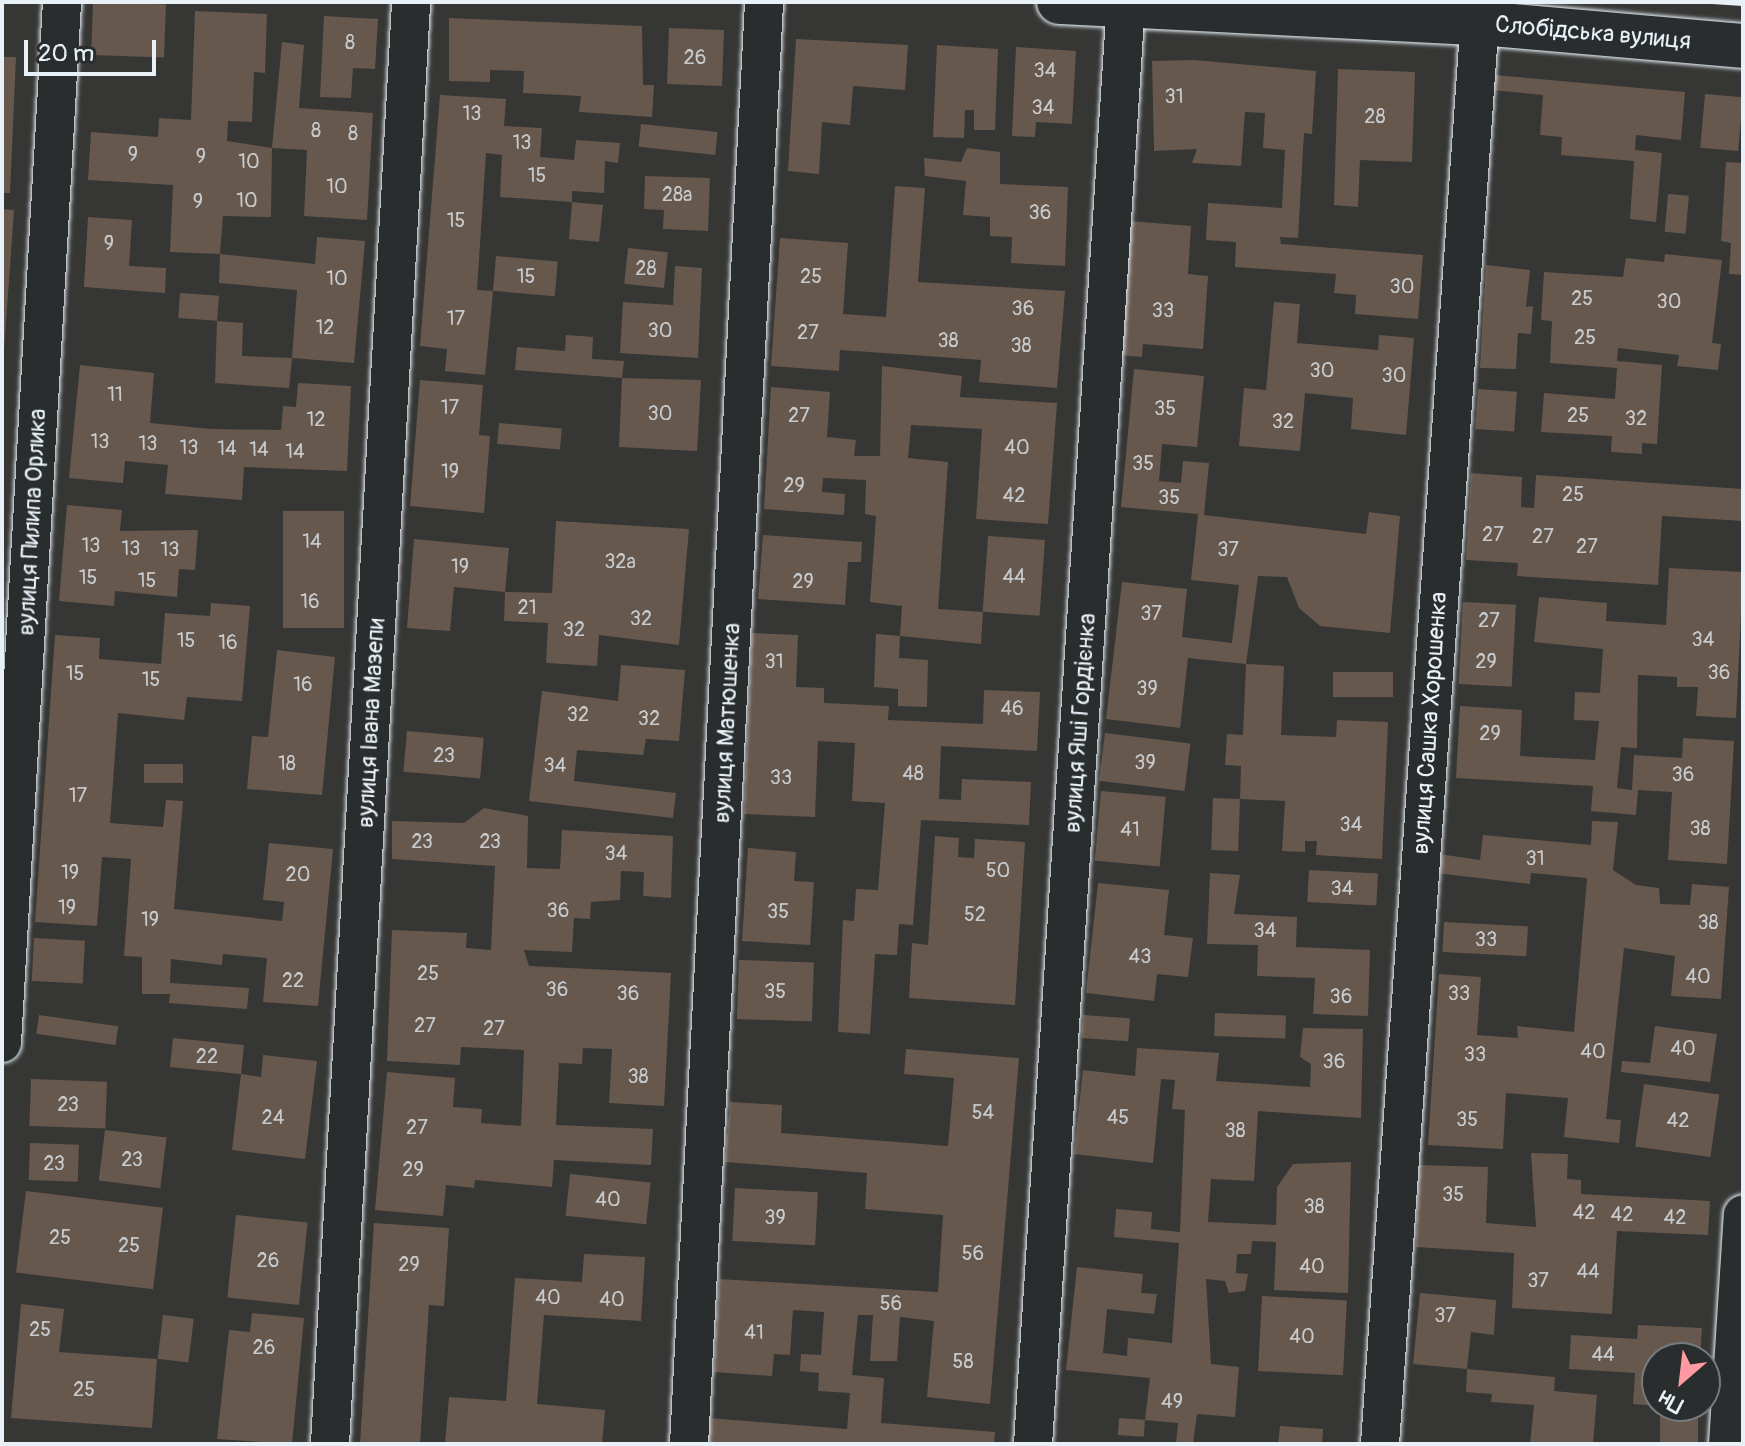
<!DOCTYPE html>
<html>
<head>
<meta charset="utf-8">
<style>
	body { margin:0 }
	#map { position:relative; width:1745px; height:1446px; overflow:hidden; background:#363634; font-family:Pangolin,sans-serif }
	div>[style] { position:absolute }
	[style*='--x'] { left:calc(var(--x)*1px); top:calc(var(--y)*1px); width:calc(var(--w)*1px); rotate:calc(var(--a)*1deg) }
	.building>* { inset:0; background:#67584e; transform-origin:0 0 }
	.roads { filter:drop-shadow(0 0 2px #e8f1f8) drop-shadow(0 0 2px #e8f1f8) }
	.street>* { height:38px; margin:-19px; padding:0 19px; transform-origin:19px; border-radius:19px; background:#2a2d2e }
	.secondary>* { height:44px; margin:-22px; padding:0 22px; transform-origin:22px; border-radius:22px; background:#2a2d2e }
	.tram>* { height:2px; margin:-1px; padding:0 1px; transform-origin:1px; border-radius:1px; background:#e8f1f8 }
	span { translate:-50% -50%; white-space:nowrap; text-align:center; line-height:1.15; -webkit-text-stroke:8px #2a2d2e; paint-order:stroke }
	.number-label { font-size:20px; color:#c8cbce }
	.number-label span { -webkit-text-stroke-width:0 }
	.street-label { font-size:24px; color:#e8f1f8 }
	.frame { position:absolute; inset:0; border:4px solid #e8f1f8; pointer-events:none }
	.north { position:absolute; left:1641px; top:1342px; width:80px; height:80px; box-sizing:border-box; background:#2a2d2e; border:2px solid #767b7f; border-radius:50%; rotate:208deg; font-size:22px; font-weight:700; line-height:32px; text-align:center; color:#e8f1f8 }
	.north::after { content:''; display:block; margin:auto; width:28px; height:36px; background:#ff9aa2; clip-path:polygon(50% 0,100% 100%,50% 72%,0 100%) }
	.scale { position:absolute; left:24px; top:40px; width:132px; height:36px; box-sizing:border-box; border:4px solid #e8f1f8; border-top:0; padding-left:10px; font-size:24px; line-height:28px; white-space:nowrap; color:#e8f1f8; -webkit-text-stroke:6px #2a2d2e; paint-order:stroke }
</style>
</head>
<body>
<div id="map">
	<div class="building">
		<div style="left:93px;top:2px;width:73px;height:53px;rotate:2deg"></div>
		<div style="clip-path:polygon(195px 11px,267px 14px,265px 73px,254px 72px,252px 122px,228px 121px,227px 141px,272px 148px,271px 217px,223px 216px,220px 254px,170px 252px,173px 185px,88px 180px,91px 132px,158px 137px,159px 118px,191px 120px)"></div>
		<div style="clip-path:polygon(324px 16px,378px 19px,375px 69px,353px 68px,351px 98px,320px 97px)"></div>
		<div style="clip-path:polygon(449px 18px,642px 26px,643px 85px,654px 85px,652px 117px,579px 112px,581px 96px,523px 93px,524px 71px,490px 70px,490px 82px,449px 81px)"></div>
		<div style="left:669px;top:28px;width:55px;height:56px;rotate:2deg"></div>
		<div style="clip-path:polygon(796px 39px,908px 45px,905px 90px,853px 86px,850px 125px,822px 122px,819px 174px,788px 171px)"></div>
		<div style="clip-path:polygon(282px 42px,304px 45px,299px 108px,373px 113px,367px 220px,304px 216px,307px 150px,272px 148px)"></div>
		<div style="clip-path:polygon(937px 45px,998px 49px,995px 130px,974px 130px,974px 110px,965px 110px,964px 138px,933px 137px)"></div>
		<div style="clip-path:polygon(1016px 47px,1076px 51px,1072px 124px,1036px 122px,1035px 137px,1012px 136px)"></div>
		<div style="clip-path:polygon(2px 57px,16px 57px,10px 193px,2px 193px)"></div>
		<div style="clip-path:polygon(1194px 60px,1316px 71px,1312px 134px,1304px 133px,1298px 238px,1280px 237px,1281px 244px,1423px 255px,1418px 319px,1355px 314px,1356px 295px,1334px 293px,1336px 274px,1235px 267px,1236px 242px,1206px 240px,1208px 203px,1282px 208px,1285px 150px,1263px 148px,1265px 113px,1245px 112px,1241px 166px,1192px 163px,1197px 149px,1154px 151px,1152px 61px)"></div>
		<div style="clip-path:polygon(1338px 69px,1415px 72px,1412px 162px,1360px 160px,1358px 207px,1334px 205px)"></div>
		<div style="clip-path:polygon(1494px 75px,1685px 92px,1681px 140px,1636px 135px,1635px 150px,1662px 153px,1656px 222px,1630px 219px,1634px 161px,1561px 155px,1562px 137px,1540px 135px,1543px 95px,1492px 90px)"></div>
		<div style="left:1705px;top:94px;width:38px;height:54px;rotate:5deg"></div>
		<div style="clip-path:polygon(440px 95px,506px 99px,504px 126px,542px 128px,540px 157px,574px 160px,576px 140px,620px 143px,618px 163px,605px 161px,604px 193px,572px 191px,572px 202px,603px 205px,599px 242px,569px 239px,572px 202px,500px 197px,502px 155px,486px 153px,477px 290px,493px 291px,485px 375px,445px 371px,447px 349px,420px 346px)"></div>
		<div style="left:641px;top:124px;width:77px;height:23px;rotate:6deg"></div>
		<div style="clip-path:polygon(967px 148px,1000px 152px,1000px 184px,1068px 187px,1065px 266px,1011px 263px,1012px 237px,990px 236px,990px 217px,963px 215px,966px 181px,925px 176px,924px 158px,961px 162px)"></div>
		<div style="clip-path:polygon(1726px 162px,1743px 163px,1743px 275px,1729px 274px,1731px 243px,1721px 241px)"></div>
		<div style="clip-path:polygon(645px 176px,710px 178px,708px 231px,663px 229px,664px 210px,644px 209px)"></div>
		<div style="clip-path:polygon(895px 186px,925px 188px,918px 282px,1065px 291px,1057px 388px,979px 382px,981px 360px,913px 355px,840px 350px,839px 371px,771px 366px,780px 238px,848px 243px,843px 314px,886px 317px)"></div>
		<div style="left:1668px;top:194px;width:21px;height:38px;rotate:5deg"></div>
		<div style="clip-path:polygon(2px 209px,14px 210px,4px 350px,2px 349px)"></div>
		<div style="clip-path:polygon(88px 217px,132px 220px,129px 266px,166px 268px,165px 293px,84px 287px)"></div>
		<div style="clip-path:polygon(1128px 221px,1191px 226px,1188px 274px,1208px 276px,1203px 349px,1143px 344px,1142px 357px,1118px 355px)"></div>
		<div style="clip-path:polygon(317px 237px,365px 241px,354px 363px,292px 358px,297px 290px,219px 283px,220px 254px,315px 264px)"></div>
		<div style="left:628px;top:248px;width:40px;height:36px;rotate:6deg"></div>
		<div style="clip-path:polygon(1665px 254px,1722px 260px,1712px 343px,1721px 344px,1718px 370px,1677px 366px,1679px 355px,1618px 348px,1617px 361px,1662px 365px,1657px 444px,1642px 443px,1642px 454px,1611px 452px,1612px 436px,1541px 432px,1544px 393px,1615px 399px,1617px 368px,1550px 363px,1552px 321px,1541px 320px,1544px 272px,1623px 277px,1626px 258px,1664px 262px)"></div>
		<div style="left:496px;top:256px;width:62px;height:35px;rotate:5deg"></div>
		<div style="clip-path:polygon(1486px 265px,1530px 270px,1526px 307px,1533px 306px,1531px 334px,1518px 333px,1516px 369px,1480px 368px)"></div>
		<div style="clip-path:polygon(675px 266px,702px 268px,698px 358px,620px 353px,623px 302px,673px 305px)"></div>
		<div style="left:180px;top:293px;width:39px;height:25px;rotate:4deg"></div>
		<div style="clip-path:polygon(1274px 302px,1300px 304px,1297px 343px,1378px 350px,1379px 335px,1414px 338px,1406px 435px,1351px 429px,1353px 398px,1305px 393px,1300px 451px,1239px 446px,1244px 388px,1266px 390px)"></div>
		<div style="clip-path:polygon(217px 321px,243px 323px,242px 356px,292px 358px,289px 388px,215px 383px)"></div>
		<div style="clip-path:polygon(566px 335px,593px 337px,592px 359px,624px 361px,622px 378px,701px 380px,697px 451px,619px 447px,622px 378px,515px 370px,517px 347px,565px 351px)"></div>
		<div style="clip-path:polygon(80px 365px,154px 373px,150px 423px,211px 429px,281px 430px,283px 406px,296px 407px,298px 383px,351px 386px,347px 471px,244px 467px,242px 500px,165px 494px,168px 465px,125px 461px,123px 483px,69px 478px)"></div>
		<div style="clip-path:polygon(882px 366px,962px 376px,960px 397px,1057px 403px,1048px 524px,976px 519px,982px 429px,911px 425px,908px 458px,948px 462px,938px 609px,983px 612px,981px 644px,900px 636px,899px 658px,928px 660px,927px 707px,898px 706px,898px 689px,874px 687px,876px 634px,900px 636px,902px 606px,870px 602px,876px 516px,865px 514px,866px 480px,823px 478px,822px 492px,845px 494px,844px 515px,764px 509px,771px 387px,830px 392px,827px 437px,856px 440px,854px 456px,880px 456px)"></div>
		<div style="clip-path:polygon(1134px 369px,1204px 376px,1197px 447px,1162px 444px,1159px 481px,1181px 483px,1183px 461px,1209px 463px,1204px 515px,1366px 534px,1369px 512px,1400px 516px,1390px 633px,1320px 626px,1299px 608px,1287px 577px,1258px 576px,1246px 664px,1284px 666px,1281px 735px,1336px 737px,1337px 720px,1388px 722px,1382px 859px,1316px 855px,1317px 841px,1305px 841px,1305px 852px,1282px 851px,1285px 801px,1240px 799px,1241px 766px,1225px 765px,1227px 734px,1243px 735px,1246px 664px,1188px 658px,1180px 728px,1106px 719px,1122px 582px,1187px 589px,1182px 637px,1232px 643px,1239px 585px,1191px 580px,1198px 514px,1121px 507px)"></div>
		<div style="clip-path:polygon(420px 380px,483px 385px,479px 435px,490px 436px,484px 513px,410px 506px)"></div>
		<div style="left:1478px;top:389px;width:39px;height:40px;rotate:4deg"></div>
		<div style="left:499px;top:423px;width:63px;height:21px;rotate:5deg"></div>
		<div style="clip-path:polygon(1471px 473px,1522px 477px,1521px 507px,1534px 508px,1536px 475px,1743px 489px,1743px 521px,1662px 516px,1658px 585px,1517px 576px,1518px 563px,1466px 560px)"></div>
		<div style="clip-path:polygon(67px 505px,122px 510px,120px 531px,198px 530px,195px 570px,179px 569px,177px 597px,115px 591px,114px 606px,59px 601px)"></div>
		<div style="left:283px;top:511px;width:61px;height:117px"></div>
		<div style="clip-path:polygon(556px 521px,689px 529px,679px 645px,599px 635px,597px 666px,546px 663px,548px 623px,504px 621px,505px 592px,454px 587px,450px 631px,407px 628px,414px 539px,509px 548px,505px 592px,552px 593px)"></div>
		<div style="clip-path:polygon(763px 535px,862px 542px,861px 562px,848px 562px,845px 605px,758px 599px)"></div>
		<div style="left:988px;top:536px;width:57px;height:76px;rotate:4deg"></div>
		<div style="clip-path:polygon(1669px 568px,1743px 572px,1736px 718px,1696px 716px,1698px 687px,1677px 687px,1677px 677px,1638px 675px,1637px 748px,1621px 747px,1617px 788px,1632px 790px,1634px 755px,1682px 758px,1683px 738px,1734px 741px,1727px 864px,1668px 860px,1672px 792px,1638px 790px,1636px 815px,1591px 811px,1593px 786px,1456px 778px,1460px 706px,1522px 710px,1520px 756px,1595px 760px,1599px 721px,1574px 720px,1575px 692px,1600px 693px,1603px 649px,1534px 642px,1539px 597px,1607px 603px,1606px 621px,1666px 625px)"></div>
		<div style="left:1463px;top:602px;width:53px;height:82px;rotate:3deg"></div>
		<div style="clip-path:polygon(211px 603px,250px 606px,242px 701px,187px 697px,184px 720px,118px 713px,110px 823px,163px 827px,166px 800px,183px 801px,174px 909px,282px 921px,284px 902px,263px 900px,269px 843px,333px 849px,318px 1006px,263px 1002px,267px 958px,223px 954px,222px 965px,171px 959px,170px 983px,249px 988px,247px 1009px,169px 1003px,170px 994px,142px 994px,142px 957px,124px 956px,131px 859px,102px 857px,97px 926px,35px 922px,55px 635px,100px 638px,99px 659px,161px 664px,165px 613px,210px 616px)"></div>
		<div style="clip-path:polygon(752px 633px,798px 635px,796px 687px,824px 688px,824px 703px,889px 706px,888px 720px,983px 724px,984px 690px,1040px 692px,1037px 751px,941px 746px,939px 799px,961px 800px,962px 779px,1031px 782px,1029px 825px,921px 820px,913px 925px,899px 924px,897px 955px,875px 954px,870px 1034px,838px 1032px,843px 920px,854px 921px,856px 889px,878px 890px,885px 803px,852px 801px,855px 743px,818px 741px,815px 817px,744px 814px)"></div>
		<div style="clip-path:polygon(277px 650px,335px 657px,322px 795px,247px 789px,252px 736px,268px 737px)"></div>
		<div style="clip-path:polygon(621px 665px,685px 670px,679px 741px,646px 739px,643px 755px,577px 750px,574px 781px,676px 793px,673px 818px,529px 801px,542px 691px,618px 701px)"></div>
		<div style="left:1333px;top:672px;width:60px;height:25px"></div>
		<div style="left:407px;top:731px;width:77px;height:41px;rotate:5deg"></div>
		<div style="left:1105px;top:733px;width:86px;height:48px;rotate:7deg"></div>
		<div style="left:144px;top:764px;width:39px;height:19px"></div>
		<div style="left:1101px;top:791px;width:65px;height:70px;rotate:5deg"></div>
		<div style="left:1213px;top:798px;width:27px;height:52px;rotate:2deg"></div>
		<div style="clip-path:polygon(484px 808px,528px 816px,527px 868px,560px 869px,562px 830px,673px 836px,671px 898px,643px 896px,644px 872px,621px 871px,620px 900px,591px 902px,590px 919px,574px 918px,572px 952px,524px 950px,529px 966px,671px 973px,664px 1106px,609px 1103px,612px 1049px,583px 1048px,582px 1064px,559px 1063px,556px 1125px,653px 1129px,651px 1165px,554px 1160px,552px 1187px,475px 1180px,474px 1188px,446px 1185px,443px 1216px,375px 1210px,387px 1072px,455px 1078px,453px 1107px,482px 1109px,481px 1123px,521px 1126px,524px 1050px,461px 1047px,460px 1065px,387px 1061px,392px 930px,467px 933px,466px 948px,491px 950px,495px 866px,392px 859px,392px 821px,464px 823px)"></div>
		<div style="clip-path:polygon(1592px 821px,1618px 822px,1613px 870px,1636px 885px,1659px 888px,1660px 904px,1690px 905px,1692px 884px,1729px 887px,1721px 999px,1671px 996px,1675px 956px,1624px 948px,1606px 1119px,1621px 1120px,1619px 1143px,1564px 1137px,1568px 1098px,1506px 1093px,1503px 1149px,1428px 1145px,1439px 974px,1481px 977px,1477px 1035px,1518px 1038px,1517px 1026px,1574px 1032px,1587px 878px,1531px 873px,1530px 884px,1436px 873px,1439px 854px,1480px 860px,1483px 835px,1591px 845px)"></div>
		<div style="clip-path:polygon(935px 836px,959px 838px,958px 857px,974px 858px,975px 839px,1025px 842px,1015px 1005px,909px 998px,912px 943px,928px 945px)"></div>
		<div style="clip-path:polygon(748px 848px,796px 852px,794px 881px,814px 882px,810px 945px,742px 941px)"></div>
		<div style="left:1309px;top:870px;width:69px;height:32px;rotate:3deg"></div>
		<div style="clip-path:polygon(1210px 873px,1240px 875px,1234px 914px,1297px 917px,1296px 947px,1370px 950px,1368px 1016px,1313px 1014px,1315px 978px,1257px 976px,1258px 945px,1207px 944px)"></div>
		<div style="clip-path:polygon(1098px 883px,1169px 890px,1164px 935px,1193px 938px,1188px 977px,1157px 974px,1154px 1001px,1086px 993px)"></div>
		<div style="left:1444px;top:922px;width:84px;height:30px;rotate:3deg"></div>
		<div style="left:34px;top:938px;width:51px;height:43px;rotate:3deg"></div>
		<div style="left:739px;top:960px;width:75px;height:59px;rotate:2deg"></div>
		<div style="left:1215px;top:1013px;width:71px;height:23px;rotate:2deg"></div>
		<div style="left:39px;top:1015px;width:80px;height:19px;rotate:8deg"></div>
		<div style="left:1083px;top:1015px;width:47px;height:23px;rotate:4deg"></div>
		<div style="clip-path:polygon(1655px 1026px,1717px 1034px,1710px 1082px,1621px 1072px,1622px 1061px,1650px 1063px)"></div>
		<div style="clip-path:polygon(1303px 1028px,1363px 1029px,1361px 1118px,1258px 1111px,1254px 1181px,1211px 1179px,1208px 1222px,1276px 1225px,1277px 1187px,1293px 1164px,1351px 1162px,1348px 1293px,1274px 1290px,1276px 1242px,1252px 1241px,1251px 1254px,1237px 1254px,1236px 1273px,1248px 1274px,1245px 1291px,1229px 1293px,1225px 1281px,1206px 1279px,1211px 1364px,1239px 1367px,1235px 1417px,1197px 1414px,1193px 1444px,1176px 1444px,1178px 1423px,1145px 1420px,1150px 1378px,1066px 1370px,1077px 1267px,1143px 1274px,1141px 1293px,1157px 1294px,1154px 1314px,1107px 1309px,1103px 1353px,1127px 1356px,1128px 1338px,1172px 1343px,1179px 1243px,1114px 1237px,1116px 1209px,1152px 1212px,1151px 1229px,1180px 1232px,1185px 1110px,1172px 1109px,1175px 1080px,1161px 1079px,1153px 1163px,1074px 1154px,1083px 1070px,1135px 1076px,1137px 1048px,1219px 1053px,1216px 1081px,1310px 1087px,1311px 1064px,1300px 1057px)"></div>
		<div style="clip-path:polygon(173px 1038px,244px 1045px,241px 1074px,261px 1077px,263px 1055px,317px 1061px,305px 1159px,232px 1150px,241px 1074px,170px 1067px)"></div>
		<div style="clip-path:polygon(906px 1049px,1019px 1058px,990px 1404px,927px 1397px,934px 1321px,900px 1317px,897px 1361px,870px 1361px,873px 1315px,858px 1315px,852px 1375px,884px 1378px,881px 1423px,995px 1432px,994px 1444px,707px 1444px,709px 1418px,847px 1429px,850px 1393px,818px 1391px,819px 1373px,800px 1371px,801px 1354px,821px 1355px,824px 1312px,793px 1310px,790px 1355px,774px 1354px,772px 1376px,714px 1372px,719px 1279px,938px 1292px,943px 1215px,865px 1209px,867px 1173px,725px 1162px,730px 1102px,782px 1105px,781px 1133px,948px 1146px,954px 1078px,904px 1074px)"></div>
		<div style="left:31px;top:1079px;width:76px;height:47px;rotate:2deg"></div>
		<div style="left:1644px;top:1084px;width:76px;height:63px;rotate:8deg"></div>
		<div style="left:105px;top:1130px;width:62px;height:51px;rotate:7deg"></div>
		<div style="left:30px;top:1143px;width:49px;height:37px;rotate:2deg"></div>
		<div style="clip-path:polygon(1531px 1153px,1568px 1154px,1567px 1179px,1581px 1180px,1581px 1194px,1710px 1201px,1708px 1235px,1617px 1231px,1612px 1314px,1512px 1308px,1514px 1253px,1416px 1247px,1419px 1165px,1488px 1167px,1486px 1223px,1536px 1227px)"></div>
		<div style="left:570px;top:1174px;width:81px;height:42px;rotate:6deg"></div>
		<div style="left:735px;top:1188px;width:83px;height:53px;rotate:3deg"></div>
		<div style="left:26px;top:1191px;width:138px;height:82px;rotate:7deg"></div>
		<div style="left:236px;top:1215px;width:72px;height:83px;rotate:6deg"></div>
		<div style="clip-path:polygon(374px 1223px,449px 1228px,444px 1306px,429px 1305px,420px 1444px,360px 1444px)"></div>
		<div style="clip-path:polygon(584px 1254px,645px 1257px,641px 1321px,544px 1315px,537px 1404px,605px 1410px,602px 1444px,445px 1444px,449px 1397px,506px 1401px,515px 1278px,582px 1282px)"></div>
		<div style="clip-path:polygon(1420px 1293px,1496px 1300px,1494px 1335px,1471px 1332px,1467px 1369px,1555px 1377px,1554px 1391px,1597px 1395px,1593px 1444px,1530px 1444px,1534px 1405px,1491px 1402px,1492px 1394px,1466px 1392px,1467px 1369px,1413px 1364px)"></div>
		<div style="left:1262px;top:1296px;width:85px;height:75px;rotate:3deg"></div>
		<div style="clip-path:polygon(21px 1304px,64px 1309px,59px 1352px,157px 1359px,152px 1428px,11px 1418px)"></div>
		<div style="clip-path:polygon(252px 1313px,304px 1318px,292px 1444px,217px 1439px,229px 1330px,250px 1332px)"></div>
		<div style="left:163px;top:1315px;width:31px;height:44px;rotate:7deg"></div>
		<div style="clip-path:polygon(1638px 1325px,1702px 1328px,1700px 1358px,1657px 1358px,1657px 1406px,1633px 1404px,1635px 1373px,1569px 1369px,1571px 1335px,1637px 1339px)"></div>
		<div style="left:1660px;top:1406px;width:38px;height:38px"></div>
		<div style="left:1119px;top:1418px;width:26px;height:17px;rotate:4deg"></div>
		<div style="clip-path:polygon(1280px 1426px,1323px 1429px,1322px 1444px,1278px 1444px)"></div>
	</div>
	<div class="roads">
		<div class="street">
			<div style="--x:2;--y:1043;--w:1043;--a:-86.7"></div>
			<div style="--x:330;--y:1444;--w:1444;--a:-86.78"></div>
			<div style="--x:689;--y:1444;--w:1444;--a:-87.02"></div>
			<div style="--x:1033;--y:1444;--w:1445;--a:-86.31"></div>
			<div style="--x:1380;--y:1444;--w:1446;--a:-85.99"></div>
			<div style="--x:1728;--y:1444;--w:230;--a:-86.3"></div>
		</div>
		<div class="secondary">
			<div style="--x:1059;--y:2;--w:422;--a:2.9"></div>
			<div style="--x:1480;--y:23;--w:264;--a:5"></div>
		</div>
	</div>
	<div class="tram">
		<div style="--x:1697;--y:2;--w:46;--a:3.7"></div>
	</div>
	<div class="number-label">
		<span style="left:350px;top:42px">8</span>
		<span style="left:695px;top:57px">26</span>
		<span style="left:1045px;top:70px">34</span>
		<span style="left:1174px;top:96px">31</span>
		<span style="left:1043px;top:107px">34</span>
		<span style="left:472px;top:113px">13</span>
		<span style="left:1375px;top:116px">28</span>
		<span style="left:316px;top:130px">8</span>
		<span style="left:353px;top:133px">8</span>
		<span style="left:522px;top:142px">13</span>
		<span style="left:133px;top:154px">9</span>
		<span style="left:201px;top:156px">9</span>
		<span style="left:249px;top:161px">10</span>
		<span style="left:537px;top:175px">15</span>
		<span style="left:337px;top:186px">10</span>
		<span style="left:677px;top:194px">28а</span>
		<span style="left:247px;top:200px">10</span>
		<span style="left:198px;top:201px">9</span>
		<span style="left:1040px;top:212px">36</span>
		<span style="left:456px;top:220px">15</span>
		<span style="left:109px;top:243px">9</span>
		<span style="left:646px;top:268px">28</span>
		<span style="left:526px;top:276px">15</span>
		<span style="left:811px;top:276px">25</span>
		<span style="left:337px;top:278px">10</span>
		<span style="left:1402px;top:286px">30</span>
		<span style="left:1582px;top:298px">25</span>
		<span style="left:1669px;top:301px">30</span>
		<span style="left:1023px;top:308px">36</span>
		<span style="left:1163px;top:310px">33</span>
		<span style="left:456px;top:318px">17</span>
		<span style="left:325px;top:327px">12</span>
		<span style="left:660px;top:330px">30</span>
		<span style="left:808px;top:332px">27</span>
		<span style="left:1585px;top:337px">25</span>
		<span style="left:948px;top:340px">38</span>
		<span style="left:1021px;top:345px">38</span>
		<span style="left:1322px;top:370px">30</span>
		<span style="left:1394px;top:375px">30</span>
		<span style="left:115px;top:394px">11</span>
		<span style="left:450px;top:407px">17</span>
		<span style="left:1165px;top:408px">35</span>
		<span style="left:660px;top:413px">30</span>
		<span style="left:799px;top:415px">27</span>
		<span style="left:1578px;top:415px">25</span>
		<span style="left:1636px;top:418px">32</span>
		<span style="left:316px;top:419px">12</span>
		<span style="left:1283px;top:421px">32</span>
		<span style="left:100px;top:441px">13</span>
		<span style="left:148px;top:443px">13</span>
		<span style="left:189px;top:447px">13</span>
		<span style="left:1017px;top:447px">40</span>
		<span style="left:227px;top:448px">14</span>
		<span style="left:259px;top:449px">14</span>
		<span style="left:295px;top:451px">14</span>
		<span style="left:1143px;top:463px">35</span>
		<span style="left:450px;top:471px">19</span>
		<span style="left:794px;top:485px">29</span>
		<span style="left:1573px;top:494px">25</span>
		<span style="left:1014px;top:495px">42</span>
		<span style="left:1169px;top:497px">35</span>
		<span style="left:1493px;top:534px">27</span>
		<span style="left:1543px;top:536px">27</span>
		<span style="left:312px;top:541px">14</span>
		<span style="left:91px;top:545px">13</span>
		<span style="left:1587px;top:546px">27</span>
		<span style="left:131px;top:548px">13</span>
		<span style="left:170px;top:549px">13</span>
		<span style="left:1228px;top:549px">37</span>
		<span style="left:620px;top:561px">32а</span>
		<span style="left:460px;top:566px">19</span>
		<span style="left:1014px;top:576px">44</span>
		<span style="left:88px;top:577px">15</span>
		<span style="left:147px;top:580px">15</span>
		<span style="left:803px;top:581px">29</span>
		<span style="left:310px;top:601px">16</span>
		<span style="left:527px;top:607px">21</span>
		<span style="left:1151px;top:613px">37</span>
		<span style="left:641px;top:618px">32</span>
		<span style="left:1489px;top:620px">27</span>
		<span style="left:574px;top:629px">32</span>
		<span style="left:1703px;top:639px">34</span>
		<span style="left:186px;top:640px">15</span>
		<span style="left:228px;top:642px">16</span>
		<span style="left:774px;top:661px">31</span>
		<span style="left:1486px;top:661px">29</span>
		<span style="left:1719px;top:672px">36</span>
		<span style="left:75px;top:673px">15</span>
		<span style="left:151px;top:679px">15</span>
		<span style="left:303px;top:684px">16</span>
		<span style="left:1147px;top:688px">39</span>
		<span style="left:1012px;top:708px">46</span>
		<span style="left:578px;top:714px">32</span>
		<span style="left:649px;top:718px">32</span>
		<span style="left:1490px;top:733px">29</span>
		<span style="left:444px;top:755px">23</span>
		<span style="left:1145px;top:762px">39</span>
		<span style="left:287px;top:763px">18</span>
		<span style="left:555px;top:765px">34</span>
		<span style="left:913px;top:773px">48</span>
		<span style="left:1683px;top:774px">36</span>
		<span style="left:781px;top:777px">33</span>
		<span style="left:78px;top:795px">17</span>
		<span style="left:1351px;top:824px">34</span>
		<span style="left:1700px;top:828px">38</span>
		<span style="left:1130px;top:829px">41</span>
		<span style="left:422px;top:841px">23</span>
		<span style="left:490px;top:841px">23</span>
		<span style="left:616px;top:853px">34</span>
		<span style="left:1535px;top:858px">31</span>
		<span style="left:998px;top:870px">50</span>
		<span style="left:70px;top:872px">19</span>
		<span style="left:298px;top:874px">20</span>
		<span style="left:1342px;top:888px">34</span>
		<span style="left:67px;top:907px">19</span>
		<span style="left:558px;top:910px">36</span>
		<span style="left:778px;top:911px">35</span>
		<span style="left:975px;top:914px">52</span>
		<span style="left:150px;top:919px">19</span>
		<span style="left:1708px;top:922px">38</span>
		<span style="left:1265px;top:930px">34</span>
		<span style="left:1486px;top:939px">33</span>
		<span style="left:1140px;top:956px">43</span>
		<span style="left:428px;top:973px">25</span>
		<span style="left:1698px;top:976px">40</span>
		<span style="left:293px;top:980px">22</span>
		<span style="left:557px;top:989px">36</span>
		<span style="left:775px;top:991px">35</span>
		<span style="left:628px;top:993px">36</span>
		<span style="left:1459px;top:993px">33</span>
		<span style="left:1341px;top:996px">36</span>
		<span style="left:425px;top:1025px">27</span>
		<span style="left:494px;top:1028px">27</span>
		<span style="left:1683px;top:1048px">40</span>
		<span style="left:1593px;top:1051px">40</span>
		<span style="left:1475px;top:1054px">33</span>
		<span style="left:207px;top:1056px">22</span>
		<span style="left:1334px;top:1061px">36</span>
		<span style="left:638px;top:1076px">38</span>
		<span style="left:68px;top:1104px">23</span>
		<span style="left:983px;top:1112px">54</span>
		<span style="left:273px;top:1117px">24</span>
		<span style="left:1118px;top:1117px">45</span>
		<span style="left:1467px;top:1119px">35</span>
		<span style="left:1678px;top:1120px">42</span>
		<span style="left:417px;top:1127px">27</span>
		<span style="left:1235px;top:1130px">38</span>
		<span style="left:132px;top:1159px">23</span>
		<span style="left:54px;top:1163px">23</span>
		<span style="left:413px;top:1169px">29</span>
		<span style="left:1453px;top:1194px">35</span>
		<span style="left:608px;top:1199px">40</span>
		<span style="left:1314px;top:1206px">38</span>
		<span style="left:1584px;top:1212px">42</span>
		<span style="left:1622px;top:1214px">42</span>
		<span style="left:775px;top:1217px">39</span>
		<span style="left:1675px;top:1217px">42</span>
		<span style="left:60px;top:1237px">25</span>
		<span style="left:129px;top:1245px">25</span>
		<span style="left:973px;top:1253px">56</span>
		<span style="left:268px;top:1260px">26</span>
		<span style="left:409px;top:1264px">29</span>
		<span style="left:1312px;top:1266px">40</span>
		<span style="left:1588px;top:1271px">44</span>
		<span style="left:1538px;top:1280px">37</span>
		<span style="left:548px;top:1297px">40</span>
		<span style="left:612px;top:1299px">40</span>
		<span style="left:891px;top:1303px">56</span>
		<span style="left:1445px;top:1315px">37</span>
		<span style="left:40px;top:1329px">25</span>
		<span style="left:754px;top:1332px">41</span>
		<span style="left:1302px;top:1336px">40</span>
		<span style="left:264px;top:1347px">26</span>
		<span style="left:1603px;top:1354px">44</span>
		<span style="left:963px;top:1361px">58</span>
		<span style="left:84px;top:1389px">25</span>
		<span style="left:1172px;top:1401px">49</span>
	</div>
	<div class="street-label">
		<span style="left:1593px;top:33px;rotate:5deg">Слобідська вулиця</span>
		<span style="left:32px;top:522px;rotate:-87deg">вулиця Пилипа Орлика</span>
		<span style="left:371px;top:723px;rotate:-87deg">вулиця Івана Мазепи</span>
		<span style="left:727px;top:723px;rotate:-87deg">вулиця Матюшенка</span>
		<span style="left:1080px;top:723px;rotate:-86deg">вулиця Яші Гордієнка</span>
		<span style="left:1430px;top:723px;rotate:-86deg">вулиця Сашка Хорошенка</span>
	</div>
	<div class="frame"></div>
	<div class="north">Пн</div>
	<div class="scale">20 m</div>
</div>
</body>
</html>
